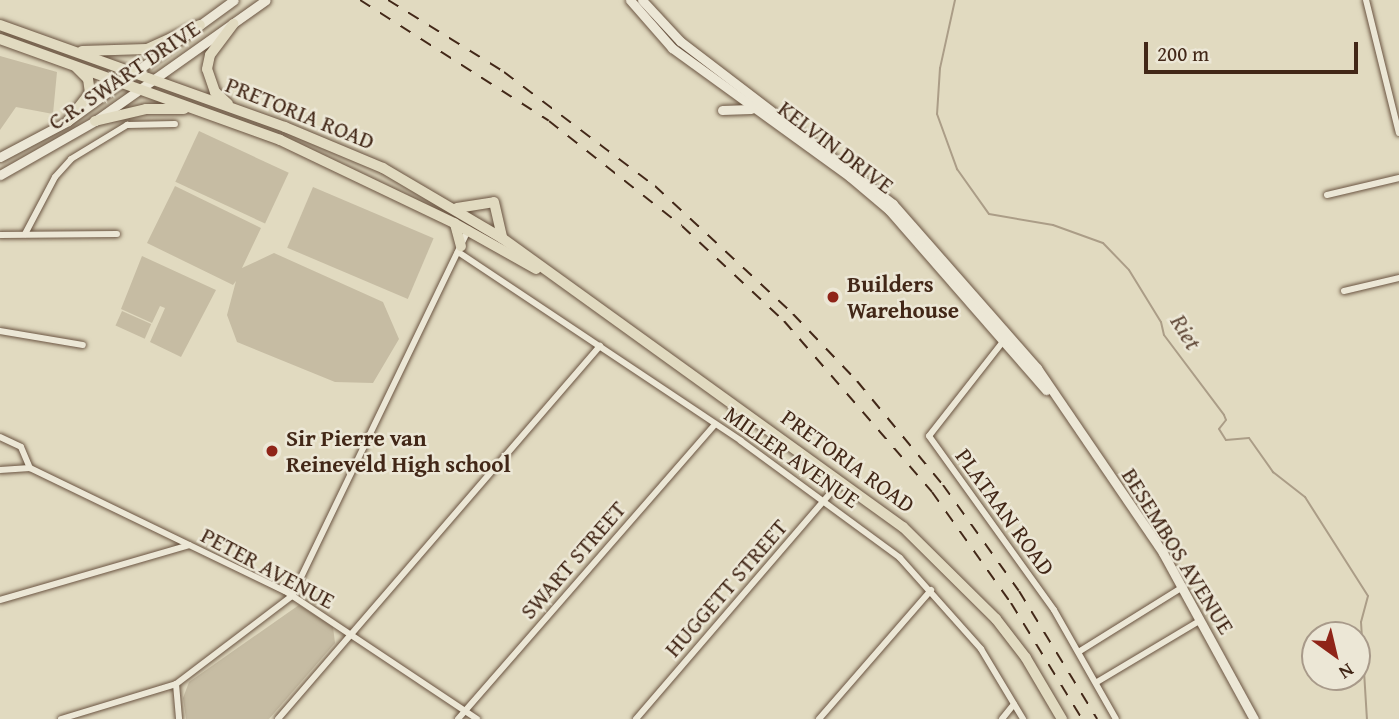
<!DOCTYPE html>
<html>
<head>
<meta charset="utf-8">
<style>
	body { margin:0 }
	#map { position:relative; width:1399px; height:719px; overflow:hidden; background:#e1dac0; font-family:"Gentium Book Plus",serif }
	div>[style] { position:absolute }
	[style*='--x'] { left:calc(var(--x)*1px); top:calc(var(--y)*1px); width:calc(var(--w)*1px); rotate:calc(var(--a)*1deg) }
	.green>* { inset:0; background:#c6bca3; transform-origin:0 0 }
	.stream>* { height:2px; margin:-1px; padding:0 1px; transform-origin:1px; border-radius:1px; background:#ab9d87 }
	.roads { filter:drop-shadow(0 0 2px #6a5441) drop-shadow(0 0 2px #6a5441) }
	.street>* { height:6px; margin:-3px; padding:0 3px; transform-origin:3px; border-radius:3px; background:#ece7d6 }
	.secondary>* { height:9px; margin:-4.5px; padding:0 4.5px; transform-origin:4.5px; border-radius:4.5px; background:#ece7d6 }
	.primary>* { height:10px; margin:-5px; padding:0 5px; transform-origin:5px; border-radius:5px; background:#e1dac0 }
	.rail>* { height:2px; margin-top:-1px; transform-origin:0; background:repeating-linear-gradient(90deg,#422717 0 12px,transparent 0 24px) }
	.dots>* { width:19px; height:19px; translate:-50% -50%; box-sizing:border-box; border:4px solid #ece7d6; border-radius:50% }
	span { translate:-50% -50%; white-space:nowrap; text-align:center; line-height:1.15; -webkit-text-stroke:5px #ece7d6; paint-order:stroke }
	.street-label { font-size:23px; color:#422717 }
	.poi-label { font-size:23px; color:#422717; font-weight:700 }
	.left { translate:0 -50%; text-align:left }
	.water-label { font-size:24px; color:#624a39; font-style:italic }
	.north { position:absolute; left:1301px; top:621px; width:70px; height:70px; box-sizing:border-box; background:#ece7d6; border:2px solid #a89a8a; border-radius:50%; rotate:146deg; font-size:19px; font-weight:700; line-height:28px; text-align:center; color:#422717 }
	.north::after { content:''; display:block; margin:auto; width:24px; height:32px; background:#8f2418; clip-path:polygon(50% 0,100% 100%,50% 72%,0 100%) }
	.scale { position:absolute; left:1144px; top:42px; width:214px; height:32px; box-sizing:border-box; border:4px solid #422717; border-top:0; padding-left:9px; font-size:21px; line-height:24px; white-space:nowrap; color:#422717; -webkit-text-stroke:5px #ece7d6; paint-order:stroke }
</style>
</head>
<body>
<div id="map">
	<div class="green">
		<div style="clip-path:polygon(0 56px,57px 72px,53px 114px,16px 107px,0 130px)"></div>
		<div style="left:199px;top:131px;width:99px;height:56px;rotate:25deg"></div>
		<div style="clip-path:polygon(175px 186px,261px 228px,242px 268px,274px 253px,383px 302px,399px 339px,373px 383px,335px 382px,237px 342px,227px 315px,236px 281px,233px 285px,147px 243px)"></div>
		<div style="left:313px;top:187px;width:131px;height:66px;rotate:23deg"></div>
		<div style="clip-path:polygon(142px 256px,216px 290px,181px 357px,150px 342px,165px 308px,160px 306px,152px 323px,121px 309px)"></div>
		<div style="left:122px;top:311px;width:32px;height:16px;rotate:24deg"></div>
		<div style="clip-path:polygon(299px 605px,333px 627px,335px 643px,269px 719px,186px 719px,183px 698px,189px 682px)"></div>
	</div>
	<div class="stream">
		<div style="--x:955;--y:0;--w:70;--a:102.4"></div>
		<div style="--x:940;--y:68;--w:46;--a:93.7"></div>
		<div style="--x:937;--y:114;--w:59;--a:70"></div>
		<div style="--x:957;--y:169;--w:55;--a:54.6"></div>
		<div style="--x:989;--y:214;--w:65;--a:9.8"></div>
		<div style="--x:1053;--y:225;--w:53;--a:19.8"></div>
		<div style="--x:1103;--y:243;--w:37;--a:46"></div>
		<div style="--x:1129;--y:270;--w:61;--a:58.4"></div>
		<div style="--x:1161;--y:322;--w:13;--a:77"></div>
		<div style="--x:1164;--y:335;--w:100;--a:53.1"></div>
		<div style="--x:1224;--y:415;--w:5;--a:68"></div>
		<div style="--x:1226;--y:420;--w:11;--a:128"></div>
		<div style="--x:1219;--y:429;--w:13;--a:58"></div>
		<div style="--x:1226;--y:440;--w:23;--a:-5"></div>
		<div style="--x:1249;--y:438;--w:42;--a:54.8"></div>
		<div style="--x:1273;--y:472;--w:41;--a:38"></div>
		<div style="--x:1305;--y:497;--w:117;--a:57.5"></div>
		<div style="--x:1368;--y:596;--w:27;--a:105"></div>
		<div style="--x:1361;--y:622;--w:97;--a:86.5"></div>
	</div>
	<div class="roads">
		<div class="street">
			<div style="--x:1366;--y:0;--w:137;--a:76.1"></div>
			<div style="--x:1327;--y:195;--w:74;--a:-13.3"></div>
			<div style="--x:25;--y:234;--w:64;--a:-62.2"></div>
			<div style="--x:55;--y:177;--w:24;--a:-48"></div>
			<div style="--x:71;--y:159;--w:66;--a:-31.3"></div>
			<div style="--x:127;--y:125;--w:48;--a:-1.2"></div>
			<div style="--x:0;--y:235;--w:117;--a:-0.5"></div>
			<div style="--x:458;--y:252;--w:340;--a:33.7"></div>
			<div style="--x:741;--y:441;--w:197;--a:36.3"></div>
			<div style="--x:900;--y:558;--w:122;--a:48.3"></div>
			<div style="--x:981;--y:649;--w:82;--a:59"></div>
			<div style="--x:1344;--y:291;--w:57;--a:-13.3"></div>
			<div style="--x:0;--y:331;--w:84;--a:9.6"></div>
			<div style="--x:1005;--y:339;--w:123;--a:128.1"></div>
			<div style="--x:929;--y:436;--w:214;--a:54.3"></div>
			<div style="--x:1054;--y:610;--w:125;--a:60.4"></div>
			<div style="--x:0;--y:437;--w:23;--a:25"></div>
			<div style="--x:21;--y:447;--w:23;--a:67"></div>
			<div style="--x:0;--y:470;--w:30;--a:-4"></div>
			<div style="--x:30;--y:468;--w:283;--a:25.8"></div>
			<div style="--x:285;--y:591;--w:231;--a:33.7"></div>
			<div style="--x:0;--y:600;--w:197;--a:-16.2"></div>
			<div style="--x:1080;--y:651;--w:121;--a:-31.9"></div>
			<div style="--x:1097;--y:682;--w:121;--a:-30.8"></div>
			<div style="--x:176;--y:684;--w:35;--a:85"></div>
			<div style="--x:61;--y:719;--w:120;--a:-16.9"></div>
			<div style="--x:176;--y:684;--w:146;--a:-37.2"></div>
			<div style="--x:292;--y:596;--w:407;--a:-64.3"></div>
			<div style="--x:278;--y:719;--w:493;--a:-49.2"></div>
			<div style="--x:458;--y:719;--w:391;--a:-48.9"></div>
			<div style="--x:636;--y:719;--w:314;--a:-49.3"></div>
			<div style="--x:819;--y:719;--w:171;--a:-49"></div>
			<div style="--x:1002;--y:719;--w:19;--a:-51"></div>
		</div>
		<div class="secondary">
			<div style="--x:630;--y:0;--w:64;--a:48.8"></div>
			<div style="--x:672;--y:48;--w:220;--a:35.9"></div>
			<div style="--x:850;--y:177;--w:51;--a:40.2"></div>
			<div style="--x:889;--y:210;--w:239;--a:48.9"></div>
			<div style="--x:642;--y:0;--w:56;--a:47.2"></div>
			<div style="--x:680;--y:41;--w:268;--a:37.4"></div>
			<div style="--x:893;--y:204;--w:218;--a:48.7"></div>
			<div style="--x:1037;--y:368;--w:224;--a:55.7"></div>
			<div style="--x:1163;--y:553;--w:189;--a:61.3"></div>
			<div style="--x:722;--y:110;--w:29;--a:-2"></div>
			<div style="--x:0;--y:157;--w:77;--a:-27.9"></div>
			<div style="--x:68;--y:121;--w:205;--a:-36.1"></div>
			<div style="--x:0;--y:175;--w:109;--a:-29.6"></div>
			<div style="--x:95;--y:121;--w:209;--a:-35.3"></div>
		</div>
		<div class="primary">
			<div style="--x:0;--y:25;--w:303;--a:19.7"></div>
			<div style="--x:285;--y:127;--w:106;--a:22.7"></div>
			<div style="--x:383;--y:168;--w:138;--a:30.5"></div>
			<div style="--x:502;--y:238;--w:494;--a:35.8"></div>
			<div style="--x:903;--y:527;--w:131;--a:44.7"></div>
			<div style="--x:996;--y:619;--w:49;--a:52.4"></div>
			<div style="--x:1026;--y:658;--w:71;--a:59.5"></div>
			<div style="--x:0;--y:39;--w:298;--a:19.8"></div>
			<div style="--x:280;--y:140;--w:193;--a:25.5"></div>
			<div style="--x:454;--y:223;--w:94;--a:29.3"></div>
			<div style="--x:82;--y:51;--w:65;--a:-1.8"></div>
			<div style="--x:147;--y:49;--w:58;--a:-24.4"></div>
			<div style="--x:228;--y:104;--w:18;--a:-137"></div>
			<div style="--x:215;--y:92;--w:24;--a:-109"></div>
			<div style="--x:207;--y:69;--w:14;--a:-78"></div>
			<div style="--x:210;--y:55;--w:39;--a:-53"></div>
			<div style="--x:68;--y:121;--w:36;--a:-52"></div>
			<div style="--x:90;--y:93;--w:14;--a:-98"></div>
			<div style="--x:88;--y:79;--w:16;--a:-135"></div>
			<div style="--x:95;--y:121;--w:52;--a:-13.2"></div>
			<div style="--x:146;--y:109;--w:38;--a:0"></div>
			<div style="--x:494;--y:202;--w:37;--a:77"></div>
			<div style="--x:457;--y:208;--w:36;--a:-9"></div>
			<div style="--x:455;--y:224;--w:23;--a:75"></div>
		</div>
	</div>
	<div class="rail">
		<div style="--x:360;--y:0;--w:224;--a:32.6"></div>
		<div style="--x:549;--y:121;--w:169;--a:38.3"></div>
		<div style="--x:682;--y:226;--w:139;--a:43"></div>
		<div style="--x:784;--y:321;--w:226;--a:49.1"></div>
		<div style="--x:932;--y:492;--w:136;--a:54.6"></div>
		<div style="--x:1011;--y:603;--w:136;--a:58.5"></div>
		<div style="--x:388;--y:0;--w:137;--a:31.8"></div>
		<div style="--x:504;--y:72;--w:189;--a:37.1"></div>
		<div style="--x:655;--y:186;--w:188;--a:42.8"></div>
		<div style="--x:793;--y:314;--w:93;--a:46.3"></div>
		<div style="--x:857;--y:381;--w:135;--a:50.4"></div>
		<div style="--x:943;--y:485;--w:130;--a:54.4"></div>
		<div style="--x:1019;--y:591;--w:150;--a:58.6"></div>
	</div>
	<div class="dots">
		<div style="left:833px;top:297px;background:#8f2418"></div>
		<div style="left:272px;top:451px;background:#8f2418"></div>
	</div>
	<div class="street-label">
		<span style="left:124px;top:75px;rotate:-34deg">C.R. SWART DRIVE</span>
		<span style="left:300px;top:113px;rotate:22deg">PRETORIA ROAD</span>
		<span style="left:836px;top:147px;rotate:37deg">KELVIN DRIVE</span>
		<span style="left:792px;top:457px;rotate:35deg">MILLER AVENUE</span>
		<span style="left:848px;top:461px;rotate:36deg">PRETORIA ROAD</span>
		<span style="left:1005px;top:512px;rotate:54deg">PLATAAN ROAD</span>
		<span style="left:1178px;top:551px;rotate:58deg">BESEMBOS AVENUE</span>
		<span style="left:573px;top:560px;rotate:-49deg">SWART STREET</span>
		<span style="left:268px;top:568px;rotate:28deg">PETER AVENUE</span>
		<span style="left:726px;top:588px;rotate:-49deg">HUGGETT STREET</span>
	</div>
	<div class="poi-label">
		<span class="left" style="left:847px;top:297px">Builders<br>Warehouse</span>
		<span class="left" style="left:286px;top:451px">Sir Pierre van<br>Reineveld High school</span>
	</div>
	<div class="water-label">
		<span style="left:1186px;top:332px;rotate:59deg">Riet</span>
	</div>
	<div class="north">N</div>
	<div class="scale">200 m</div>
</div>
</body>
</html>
